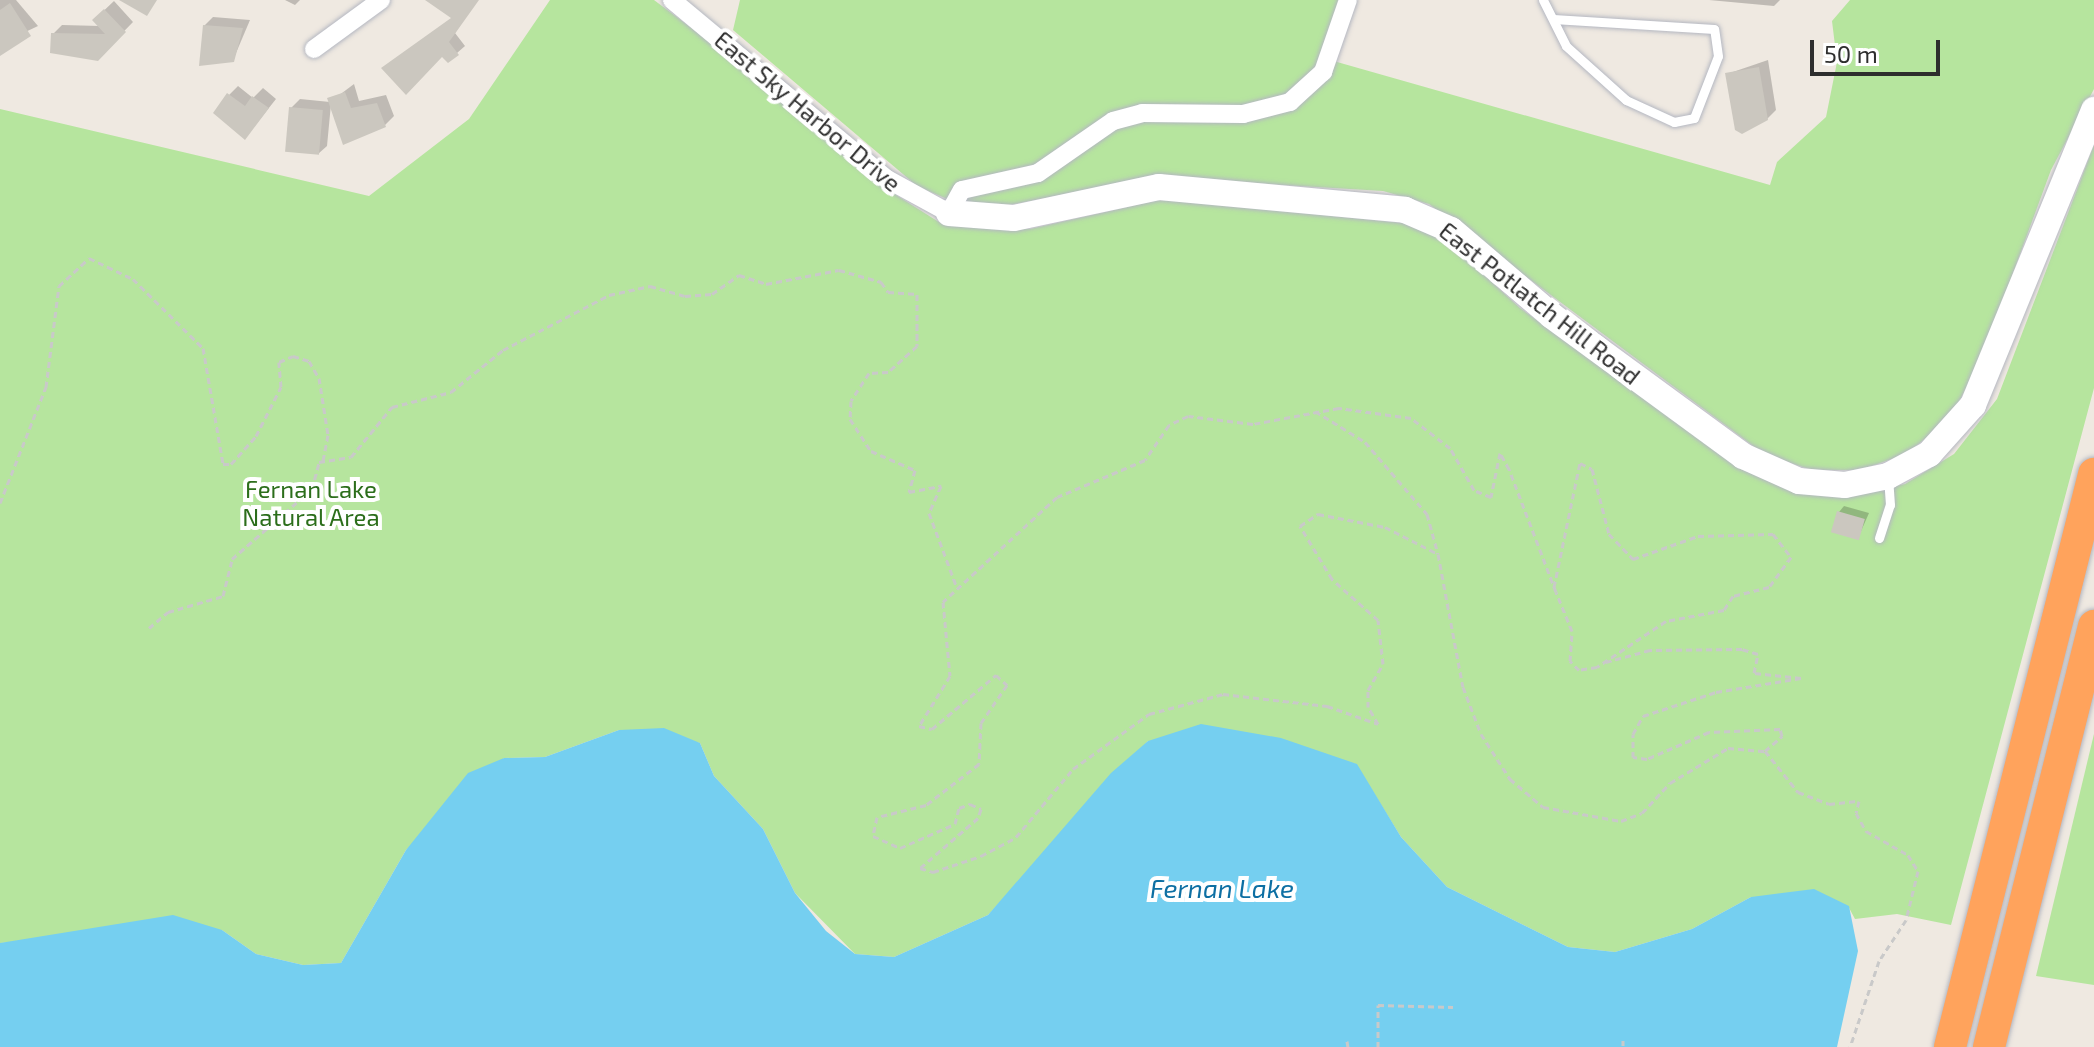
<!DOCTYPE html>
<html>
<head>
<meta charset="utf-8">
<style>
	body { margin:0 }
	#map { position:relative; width:2094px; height:1047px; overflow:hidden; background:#efe9e1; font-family:"Exo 2",sans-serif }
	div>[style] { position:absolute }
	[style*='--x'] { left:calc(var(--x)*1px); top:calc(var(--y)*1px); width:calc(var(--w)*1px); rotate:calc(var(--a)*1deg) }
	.green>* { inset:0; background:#b6e59e }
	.water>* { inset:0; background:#75cff0 }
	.shadow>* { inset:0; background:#0003 }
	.building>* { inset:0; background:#cbc7bf; transform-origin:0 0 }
	.path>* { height:3px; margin-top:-1.5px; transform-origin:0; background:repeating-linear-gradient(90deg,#c9c9c9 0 6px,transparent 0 10px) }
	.roads { filter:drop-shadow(0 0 2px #b4b7c1) drop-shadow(0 0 2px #b4b7c1) }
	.lane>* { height:9px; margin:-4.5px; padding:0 4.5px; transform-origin:4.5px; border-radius:4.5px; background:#fff }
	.street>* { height:18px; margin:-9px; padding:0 9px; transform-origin:9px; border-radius:9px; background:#fff }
	.secondary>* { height:26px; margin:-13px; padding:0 13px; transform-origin:13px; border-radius:13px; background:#fff }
	.highway>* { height:32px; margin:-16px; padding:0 16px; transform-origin:16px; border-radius:16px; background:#ffa35c }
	span { translate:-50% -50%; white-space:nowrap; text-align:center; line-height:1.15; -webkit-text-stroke:8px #fff; paint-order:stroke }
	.street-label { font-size:24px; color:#2e2e2e }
	.park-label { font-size:24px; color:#2c6e1b }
	.water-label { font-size:26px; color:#0d6fa3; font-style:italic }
	.scale { position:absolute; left:1810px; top:40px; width:130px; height:36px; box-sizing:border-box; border:4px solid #2e2e2e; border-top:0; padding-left:10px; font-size:24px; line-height:28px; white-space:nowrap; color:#2e2e2e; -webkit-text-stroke:6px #fff; paint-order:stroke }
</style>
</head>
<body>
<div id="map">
	<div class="green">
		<div style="clip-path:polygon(550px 0,654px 0,750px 72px,866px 176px,942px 224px,1030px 229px,1163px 199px,1412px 224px,1448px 242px,1520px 308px,1741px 469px,1791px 491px,1856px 495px,1905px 484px,1954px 454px,1997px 399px,2094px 145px,2094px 388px,1951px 925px,1897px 914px,1855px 919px,1848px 906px,1751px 897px,1692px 929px,1615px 952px,1568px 947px,1447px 887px,1401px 837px,1356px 764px,1148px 741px,988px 915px,894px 957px,855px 954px,795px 893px,763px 829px,714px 776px,700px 743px,619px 730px,545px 757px,504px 758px,406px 850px,341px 963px,303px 965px,256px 954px,222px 930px,0 943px,0 109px,369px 196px,469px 119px)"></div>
		<div style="clip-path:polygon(740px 0,1344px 0,1323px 58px,1770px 185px,1777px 162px,1826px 117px,1837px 62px,1832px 21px,1850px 0,2094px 0,2094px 89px,2051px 170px,1978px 368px,1948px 420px,1906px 454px,1860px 470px,1812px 470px,1764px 454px,1429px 204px,1383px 191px,1152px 177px,999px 207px,959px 204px,917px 186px,733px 30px)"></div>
		<div style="clip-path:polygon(2094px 734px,2094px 985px,2036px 976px)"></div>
	</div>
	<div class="water">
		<div style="clip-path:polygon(1201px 724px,1281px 738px,1357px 764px,1401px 837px,1447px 887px,1568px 947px,1615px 952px,1692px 929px,1751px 897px,1814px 889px,1849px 906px,1858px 951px,1837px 1047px,0 1047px,0 943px,173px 915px,222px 930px,256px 954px,303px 965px,341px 963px,406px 850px,468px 773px,504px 758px,545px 757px,619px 730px,664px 728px,700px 743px,714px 776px,763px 829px,795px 893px,826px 931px,855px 954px,894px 957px,988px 915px,1111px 773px,1148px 741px)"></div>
	</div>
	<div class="shadow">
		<div style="clip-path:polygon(0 0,16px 0,38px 26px,0 44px)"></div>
		<div style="clip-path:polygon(285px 0,300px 0,295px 5px)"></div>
		<div style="clip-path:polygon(445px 0,477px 0,455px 33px,465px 46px,457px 53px,443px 54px,453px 17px)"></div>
		<div style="clip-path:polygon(1709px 0,1780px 0,1774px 6px)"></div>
		<div style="clip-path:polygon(114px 1px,133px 22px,97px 59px,53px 34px,62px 25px,100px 26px,94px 20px)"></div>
		<div style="clip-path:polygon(213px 17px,250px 20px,233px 60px,201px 64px,204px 26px)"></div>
		<div style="clip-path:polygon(1768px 60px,1776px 110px,1767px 119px,1727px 74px)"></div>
		<div style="clip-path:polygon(354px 84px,359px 101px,386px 95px,394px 116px,385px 125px,331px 104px,327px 146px,318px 154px,291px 108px,300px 99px,330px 102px)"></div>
		<div style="clip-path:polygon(238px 86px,253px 98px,263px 88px,276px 99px,245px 138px,229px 95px)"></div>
		<div style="clip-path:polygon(1844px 506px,1869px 513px,1858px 538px,1839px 512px)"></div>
	</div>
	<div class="building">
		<div style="clip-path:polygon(119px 0,157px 0,147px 16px)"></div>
		<div style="clip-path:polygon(425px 0,479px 0,449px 42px,459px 55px,448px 63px,442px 57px,406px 95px,381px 68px,451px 18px)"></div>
		<div style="clip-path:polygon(10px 3px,31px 36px,0 56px,0 10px)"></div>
		<div style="clip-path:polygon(104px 9px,126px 32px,98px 61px,50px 53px,51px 33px,105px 34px,92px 20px)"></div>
		<div style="clip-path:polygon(203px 25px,243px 28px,234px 62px,199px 66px)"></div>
		<div style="clip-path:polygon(1759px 67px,1768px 120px,1742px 134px,1735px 130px,1725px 73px)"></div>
		<div style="clip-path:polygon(345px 92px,351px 108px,377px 103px,386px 127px,343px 145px,327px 98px)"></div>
		<div style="clip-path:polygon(227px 93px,245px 106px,252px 96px,269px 108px,245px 140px,213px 113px)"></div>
		<div style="left:289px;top:107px;width:34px;height:45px;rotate:5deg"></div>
		<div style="left:1837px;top:511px;width:29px;height:22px;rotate:16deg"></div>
	</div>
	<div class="path">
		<div style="--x:1315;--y:411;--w:59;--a:31.8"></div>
		<div style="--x:1365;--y:442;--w:95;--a:49.3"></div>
		<div style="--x:1427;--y:514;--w:41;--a:74.6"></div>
		<div style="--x:0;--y:503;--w:125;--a:-68.4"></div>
		<div style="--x:46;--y:387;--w:102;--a:-82.7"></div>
		<div style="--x:59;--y:286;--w:41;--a:-43"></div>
		<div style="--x:89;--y:258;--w:49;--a:25.5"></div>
		<div style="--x:133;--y:279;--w:98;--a:44.6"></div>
		<div style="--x:203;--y:348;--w:118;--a:80.2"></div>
		<div style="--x:223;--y:464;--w:8;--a:0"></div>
		<div style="--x:231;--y:464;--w:38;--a:-48"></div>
		<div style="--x:256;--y:436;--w:55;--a:-63"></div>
		<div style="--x:281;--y:387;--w:25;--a:-95"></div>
		<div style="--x:279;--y:362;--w:15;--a:-23"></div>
		<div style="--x:293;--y:356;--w:17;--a:17"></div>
		<div style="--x:309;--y:361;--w:20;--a:60"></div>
		<div style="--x:319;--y:378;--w:58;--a:81"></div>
		<div style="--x:328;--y:435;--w:26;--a:101"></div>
		<div style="--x:1554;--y:587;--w:127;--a:-78.2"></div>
		<div style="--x:1580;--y:463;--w:13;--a:27"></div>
		<div style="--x:1592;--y:469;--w:67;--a:75.3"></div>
		<div style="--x:1609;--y:534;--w:35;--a:46"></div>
		<div style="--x:1633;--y:559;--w:69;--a:-19.5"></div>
		<div style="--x:1698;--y:536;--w:75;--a:-1.5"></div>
		<div style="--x:1773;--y:534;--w:29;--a:52"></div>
		<div style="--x:1791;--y:557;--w:37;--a:126"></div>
		<div style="--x:1769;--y:587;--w:37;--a:166"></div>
		<div style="--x:1733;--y:596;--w:17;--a:123"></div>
		<div style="--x:1724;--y:610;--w:59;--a:169.3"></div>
		<div style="--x:1666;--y:621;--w:83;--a:146.3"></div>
		<div style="--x:1597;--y:667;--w:18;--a:171"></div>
		<div style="--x:1579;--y:670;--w:13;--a:-135"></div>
		<div style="--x:1570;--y:661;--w:30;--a:-86"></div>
		<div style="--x:1572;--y:631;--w:42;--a:-112.3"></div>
		<div style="--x:1556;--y:592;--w:132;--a:-110.9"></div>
		<div style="--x:1509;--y:469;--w:18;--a:-119"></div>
		<div style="--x:1500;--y:453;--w:45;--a:101.6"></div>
		<div style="--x:1491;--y:497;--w:18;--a:-158"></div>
		<div style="--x:1474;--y:490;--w:48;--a:-119.7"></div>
		<div style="--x:1450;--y:448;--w:49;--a:-142.4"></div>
		<div style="--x:1411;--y:418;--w:73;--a:-172.1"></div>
		<div style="--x:1339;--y:408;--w:87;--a:169.5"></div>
		<div style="--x:1253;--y:424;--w:65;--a:-173"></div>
		<div style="--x:1188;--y:416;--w:21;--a:155"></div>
		<div style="--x:1169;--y:425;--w:42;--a:124.4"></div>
		<div style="--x:1145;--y:460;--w:95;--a:157.2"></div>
		<div style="--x:1057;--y:497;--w:155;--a:137.4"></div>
		<div style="--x:943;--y:602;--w:74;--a:84.6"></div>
		<div style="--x:950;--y:676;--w:59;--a:121.8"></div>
		<div style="--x:919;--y:726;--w:13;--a:13"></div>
		<div style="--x:932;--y:729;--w:84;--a:-40.2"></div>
		<div style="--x:996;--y:675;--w:15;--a:42"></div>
		<div style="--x:1007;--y:685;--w:46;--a:124.4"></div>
		<div style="--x:981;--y:723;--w:41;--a:92.8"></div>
		<div style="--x:979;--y:764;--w:67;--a:142.3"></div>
		<div style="--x:926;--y:805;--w:50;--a:166.2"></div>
		<div style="--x:877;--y:817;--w:19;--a:102"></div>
		<div style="--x:873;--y:836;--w:30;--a:24"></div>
		<div style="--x:900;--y:848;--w:60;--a:-23.6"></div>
		<div style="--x:955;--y:824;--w:16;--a:-76"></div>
		<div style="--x:959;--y:808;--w:12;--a:-20"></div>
		<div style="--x:970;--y:804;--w:12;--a:24"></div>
		<div style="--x:981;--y:809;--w:9;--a:108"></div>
		<div style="--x:978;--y:818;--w:77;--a:139.2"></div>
		<div style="--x:920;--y:868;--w:14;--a:17"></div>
		<div style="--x:933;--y:872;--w:51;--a:-18.4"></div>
		<div style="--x:981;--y:856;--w:40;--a:-28"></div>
		<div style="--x:1016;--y:837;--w:89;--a:-50"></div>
		<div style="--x:1073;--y:769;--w:94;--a:-35.9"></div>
		<div style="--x:1149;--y:714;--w:77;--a:-15.1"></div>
		<div style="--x:1223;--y:694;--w:105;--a:6.6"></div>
		<div style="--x:1327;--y:706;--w:54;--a:19.4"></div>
		<div style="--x:1378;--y:724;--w:20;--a:-120"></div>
		<div style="--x:1368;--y:707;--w:17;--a:-90"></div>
		<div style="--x:1368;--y:690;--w:30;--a:-60"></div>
		<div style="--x:1383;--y:664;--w:44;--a:-96.5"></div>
		<div style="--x:1378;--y:620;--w:62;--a:-138.3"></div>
		<div style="--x:1332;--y:579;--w:62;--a:-121.1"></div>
		<div style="--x:1300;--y:526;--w:22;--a:-34"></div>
		<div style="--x:1318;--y:514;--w:68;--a:11"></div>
		<div style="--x:1385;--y:527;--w:59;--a:27"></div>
		<div style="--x:1438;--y:554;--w:135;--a:79.4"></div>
		<div style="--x:1463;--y:687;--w:50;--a:69"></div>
		<div style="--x:1481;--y:734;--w:54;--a:57.2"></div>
		<div style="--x:1510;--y:779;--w:43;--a:40.3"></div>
		<div style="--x:1543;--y:807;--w:79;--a:10.2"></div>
		<div style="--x:1621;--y:821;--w:22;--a:-21"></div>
		<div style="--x:1642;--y:813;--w:41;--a:-47"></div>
		<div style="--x:1670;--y:783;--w:68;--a:-31.1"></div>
		<div style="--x:1728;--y:748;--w:37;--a:5"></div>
		<div style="--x:1765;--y:751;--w:23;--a:-41"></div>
		<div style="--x:1782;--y:736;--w:7;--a:-106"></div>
		<div style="--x:1780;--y:729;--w:71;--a:177.6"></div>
		<div style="--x:1709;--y:732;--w:68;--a:156.5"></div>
		<div style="--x:1647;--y:759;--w:14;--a:-172"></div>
		<div style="--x:1633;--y:757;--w:23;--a:-90"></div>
		<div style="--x:1633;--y:734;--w:21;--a:-61"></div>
		<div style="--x:1643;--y:716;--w:77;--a:-18.2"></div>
		<div style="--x:1716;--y:692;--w:86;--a:-9.4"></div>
		<div style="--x:1801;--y:678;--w:47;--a:-173.9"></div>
		<div style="--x:1754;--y:673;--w:19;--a:-78"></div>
		<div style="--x:1758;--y:654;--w:17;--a:-163"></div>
		<div style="--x:1742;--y:649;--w:92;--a:179.4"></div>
		<div style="--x:1650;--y:650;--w:50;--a:164.8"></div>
		<div style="--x:149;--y:628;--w:25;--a:-40"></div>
		<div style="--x:168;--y:612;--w:57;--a:-16.2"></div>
		<div style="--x:223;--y:596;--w:38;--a:-76"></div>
		<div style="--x:232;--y:559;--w:106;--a:-41.2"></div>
		<div style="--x:312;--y:489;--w:28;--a:-75"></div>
		<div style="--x:319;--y:462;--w:32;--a:-9"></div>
		<div style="--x:351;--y:457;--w:65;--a:-50.6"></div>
		<div style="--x:392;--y:407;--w:61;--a:-14.3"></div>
		<div style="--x:451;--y:392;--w:67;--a:-38.9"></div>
		<div style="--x:503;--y:350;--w:119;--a:-27.4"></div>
		<div style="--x:609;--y:295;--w:42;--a:-12.4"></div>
		<div style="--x:650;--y:286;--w:36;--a:16"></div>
		<div style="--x:685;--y:296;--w:27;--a:-4"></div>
		<div style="--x:712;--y:294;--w:33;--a:-35"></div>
		<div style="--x:739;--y:275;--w:28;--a:18"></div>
		<div style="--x:766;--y:284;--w:74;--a:-10.9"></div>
		<div style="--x:839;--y:270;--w:44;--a:15.9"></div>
		<div style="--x:881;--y:282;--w:12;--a:55"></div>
		<div style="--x:888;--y:292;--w:29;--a:4"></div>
		<div style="--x:917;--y:294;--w:52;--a:90"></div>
		<div style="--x:917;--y:346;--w:39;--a:138"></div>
		<div style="--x:888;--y:372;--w:19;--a:177"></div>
		<div style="--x:869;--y:373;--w:33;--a:123"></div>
		<div style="--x:851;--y:401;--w:18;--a:93"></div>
		<div style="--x:850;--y:419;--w:38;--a:57"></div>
		<div style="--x:871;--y:451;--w:48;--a:23.4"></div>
		<div style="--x:915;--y:470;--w:23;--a:105"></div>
		<div style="--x:909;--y:492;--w:33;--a:-11"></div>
		<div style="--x:941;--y:486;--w:30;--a:114"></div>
		<div style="--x:929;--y:513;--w:80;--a:69.5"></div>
		<div style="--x:1765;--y:751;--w:53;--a:51.2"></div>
		<div style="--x:1798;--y:792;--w:33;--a:21"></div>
		<div style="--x:1829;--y:804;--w:30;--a:-6"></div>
		<div style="--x:1859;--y:801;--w:12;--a:104"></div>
		<div style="--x:1856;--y:813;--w:21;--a:61"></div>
		<div style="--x:1866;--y:831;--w:48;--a:29.7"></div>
		<div style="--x:1908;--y:855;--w:19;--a:58"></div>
		<div style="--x:1918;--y:871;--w:50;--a:103.8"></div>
		<div style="--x:1906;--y:920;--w:49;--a:123.4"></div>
		<div style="--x:1879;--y:961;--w:91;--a:108.6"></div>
		<div style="--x:1623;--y:1040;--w:7;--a:90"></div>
		<div style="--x:1347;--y:1041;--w:6;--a:81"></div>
		<div style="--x:1378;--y:1047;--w:42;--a:-90"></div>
		<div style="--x:1378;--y:1005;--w:75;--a:1.5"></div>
	</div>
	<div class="roads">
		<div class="lane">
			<div style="--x:1543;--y:0;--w:51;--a:63.4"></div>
			<div style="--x:1566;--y:46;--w:81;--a:42"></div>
			<div style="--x:1626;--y:100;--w:53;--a:24.6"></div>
			<div style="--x:1674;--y:122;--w:20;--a:-11"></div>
			<div style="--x:1694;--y:118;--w:66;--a:-68.8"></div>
			<div style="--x:1718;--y:56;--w:27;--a:-98"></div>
			<div style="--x:1714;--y:29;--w:161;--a:-176.4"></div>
			<div style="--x:1879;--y:538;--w:35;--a:-72"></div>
			<div style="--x:1890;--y:505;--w:26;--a:-94"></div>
		</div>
		<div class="street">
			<div style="--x:672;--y:0;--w:280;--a:39.8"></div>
			<div style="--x:887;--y:179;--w:71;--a:28.7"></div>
			<div style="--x:949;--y:213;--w:26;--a:-61"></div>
			<div style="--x:962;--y:190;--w:78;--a:-12.6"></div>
			<div style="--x:1038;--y:173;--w:91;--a:-34.7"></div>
			<div style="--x:1113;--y:121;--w:30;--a:-15"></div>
			<div style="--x:1142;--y:113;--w:101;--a:0.6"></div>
			<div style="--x:1243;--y:114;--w:49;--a:-14.3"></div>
			<div style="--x:1290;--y:102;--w:45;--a:-42.3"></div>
			<div style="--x:1323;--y:72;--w:76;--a:-70.9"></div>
			<div style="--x:314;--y:49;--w:83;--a:-36.2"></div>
		</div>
		<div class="secondary">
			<div style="--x:949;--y:213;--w:65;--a:4.4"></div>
			<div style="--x:1014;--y:218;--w:148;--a:-12.1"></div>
			<div style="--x:1159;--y:187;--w:247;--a:5.3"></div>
			<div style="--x:1405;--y:210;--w:50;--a:23.5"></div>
			<div style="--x:1451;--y:230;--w:133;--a:40.4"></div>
			<div style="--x:1552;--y:316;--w:237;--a:36.2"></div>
			<div style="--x:1743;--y:456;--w:61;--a:24.1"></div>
			<div style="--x:1799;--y:481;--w:46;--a:5"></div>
			<div style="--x:1845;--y:485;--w:44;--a:-11.8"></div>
			<div style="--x:1888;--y:476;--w:47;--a:-28.2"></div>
			<div style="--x:1929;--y:454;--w:66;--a:-48.1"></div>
			<div style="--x:1973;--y:405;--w:319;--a:-67.7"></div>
		</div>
		<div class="highway">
			<div style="--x:1950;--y:1047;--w:591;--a:-75.89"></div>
			<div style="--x:1989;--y:1047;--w:434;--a:-76"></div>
		</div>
	</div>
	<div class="street-label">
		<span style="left:808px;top:111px;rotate:40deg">East Sky Harbor Drive</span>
		<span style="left:1540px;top:303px;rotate:38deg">East Potlatch Hill Road</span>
	</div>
	<div class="park-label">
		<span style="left:311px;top:503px">Fernan Lake<br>Natural Area</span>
	</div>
	<div class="water-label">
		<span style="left:1222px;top:888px">Fernan Lake</span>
	</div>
	<div class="scale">50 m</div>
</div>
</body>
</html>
